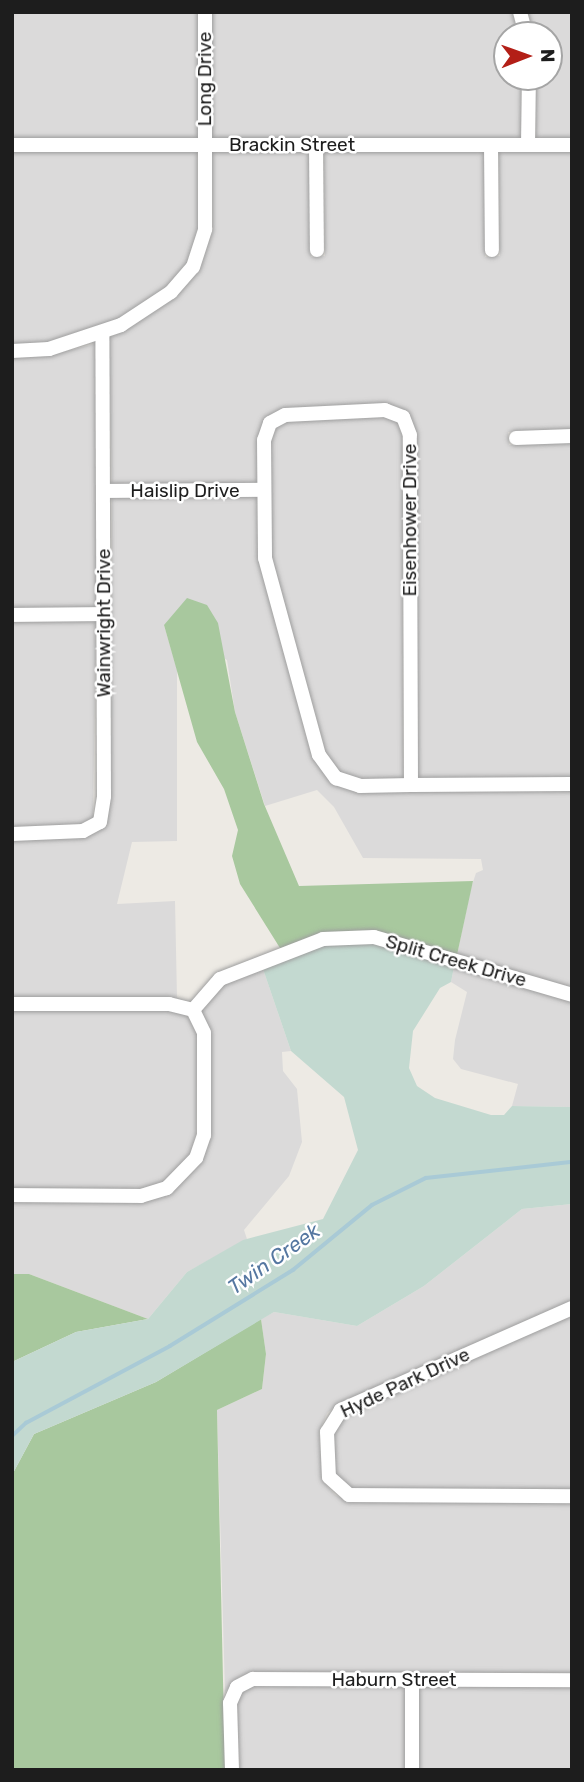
<!DOCTYPE html>
<html>
<head>
<meta charset="utf-8">
<style>
	body { margin:0 }
	#map { position:relative; width:584px; height:1782px; overflow:hidden; background:#edeae4; font-family:Rubik,sans-serif }
	div>[style] { position:absolute }
	[style*='--x'] { left:calc(var(--x)*1px); top:calc(var(--y)*1px); width:calc(var(--w)*1px); rotate:calc(var(--a)*1deg) }
	.residential>* { inset:0; background:#dbdada; transform-origin:0 0 }
	.forest>* { inset:0; background:#a8c89e }
	.wetland>* { inset:0; background:#c3d9d0 }
	.stream>* { height:3.5px; margin:-1.75px; padding:0 1.75px; transform-origin:1.75px; border-radius:1.75px; background:#a9cad6 }
	.roads { filter:drop-shadow(0 0 2px #9e9e9e) drop-shadow(0 0 2px #9e9e9e) }
	.street>* { height:14px; margin:-7px; padding:0 7px; transform-origin:7px; border-radius:7px; background:#fff }
	span { translate:-50% -50%; white-space:nowrap; text-align:center; line-height:1.15; -webkit-text-stroke:5px #fff; paint-order:stroke }
	.street-label { font-size:19px; color:#1d1d1d }
	.water-label { font-size:21px; color:#5577a1; font-style:italic }
	.frame { position:absolute; inset:0; border:14px solid #1d1d1d; pointer-events:none }
	.north { position:absolute; left:493px; top:21px; width:70px; height:70px; box-sizing:border-box; background:#fff; border:2px solid #a5a5a5; border-radius:50%; rotate:89deg; font-size:19px; font-weight:700; line-height:28px; text-align:center; color:#1d1d1d }
	.north::after { content:''; display:block; margin:auto; width:24px; height:32px; background:#b31f17; clip-path:polygon(50% 0,100% 100%,50% 72%,0 100%) }
</style>
</head>
<body>
<div id="map">
	<div class="residential">
		<div style="left:12px;top:12px;width:186px;height:127px"></div>
		<div style="clip-path:polygon(212px 12px,512px 12px,519px 35px,507px 35px,507px 77px,521px 77px,521px 138px,212px 139px)"></div>
		<div style="clip-path:polygon(528px 12px,572px 12px,572px 139px,536px 138px,536px 77px,549px 77px,549px 35px,534px 35px)"></div>
		<div style="clip-path:polygon(12px 151px,197px 151px,198px 229px,186px 264px,166px 287px,118px 320px,47px 343px,12px 345px)"></div>
		<div style="clip-path:polygon(212px 151px,309px 151px,311px 257px,325px 256px,324px 151px,484px 151px,485px 257px,500px 256px,499px 151px,572px 152px,572px 430px,508px 432px,509px 445px,572px 442px,572px 777px,418px 779px,417px 435px,409px 415px,284px 408px,266px 418px,257px 438px,257px 484px,112px 485px,109px 338px,176px 297px,200px 269px,213px 230px)"></div>
		<div style="clip-path:polygon(95px 344px,96px 608px,12px 609px,12px 358px,50px 355px)"></div>
		<div style="clip-path:polygon(383px 416px,397px 422px,402px 436px,403px 779px,361px 779px,341px 773px,326px 753px,272px 557px,271px 441px,277px 427px,287px 421px)"></div>
		<div style="clip-path:polygon(112px 497px,257px 497px,258px 559px,312px 757px,333px 784px,360px 792px,572px 791px,572px 989px,457px 955px,471px 888px,476px 873px,483px 870px,481px 859px,363px 858px,334px 807px,317px 790px,265px 806px,235px 712px,227px 660px,164px 625px,177px 670px,177px 841px,132px 842px,117px 904px,175px 901px,177px 998px,185px 1001px,12px 997px,12px 841px,84px 837px,107px 822px,111px 796px)"></div>
		<div style="clip-path:polygon(96px 620px,93px 818px,81px 824px,12px 828px,12px 622px)"></div>
		<div style="clip-path:polygon(454px 967px,572px 1002px,572px 1107px,512px 1106px,518px 1084px,461px 1069px,453px 1059px,455px 1040px,467px 992px,451px 982px)"></div>
		<div style="clip-path:polygon(263px 969px,291px 1051px,282px 1052px,283px 1071px,297px 1089px,302px 1142px,289px 1176px,244px 1230px,247px 1239px,187px 1272px,148px 1319px,29px 1274px,12px 1274px,12px 1202px,170px 1194px,202px 1162px,211px 1137px,211px 1033px,201px 1010px,225px 984px)"></div>
		<div style="clip-path:polygon(12px 1010px,168px 1010px,187px 1015px,197px 1034px,196px 1134px,190px 1155px,163px 1182px,140px 1190px,12px 1189px)"></div>
		<div style="clip-path:polygon(572px 1204px,572px 1301px,337px 1405px,327px 1413px,319px 1432px,322px 1480px,335px 1495px,348px 1501px,572px 1502px,572px 1673px,253px 1672px,239px 1677px,225px 1692px,217px 1410px,262px 1389px,266px 1354px,261px 1319px,274px 1312px,357px 1326px,424px 1286px,522px 1209px)"></div>
		<div style="clip-path:polygon(572px 1315px,572px 1489px,352px 1488px,336px 1475px,334px 1433px,345px 1415px)"></div>
		<div style="clip-path:polygon(254px 1685px,405px 1687px,405px 1770px,240px 1770px,237px 1703px,242px 1691px)"></div>
		<div style="left:572px;top:1686px;width:84px;height:153px;rotate:90deg"></div>
	</div>
	<div class="forest">
		<div style="clip-path:polygon(187px 598px,207px 605px,218px 623px,235px 712px,264px 804px,299px 886px,473px 881px,457px 955px,280px 948px,240px 884px,232px 856px,238px 830px,224px 789px,197px 742px,164px 625px)"></div>
		<div style="clip-path:polygon(12px 1274px,29px 1274px,148px 1319px,76px 1332px,12px 1362px)"></div>
		<div style="clip-path:polygon(261px 1319px,266px 1354px,262px 1389px,217px 1410px,225px 1770px,12px 1770px,12px 1475px,34px 1434px,156px 1382px)"></div>
	</div>
	<div class="wetland">
		<div style="clip-path:polygon(373px 943px,454px 967px,451px 982px,440px 988px,413px 1031px,409px 1068px,417px 1086px,435px 1098px,491px 1115px,504px 1115px,512px 1106px,572px 1107px,572px 1204px,522px 1209px,424px 1286px,357px 1326px,274px 1312px,156px 1382px,34px 1434px,12px 1475px,12px 1362px,76px 1332px,148px 1319px,187px 1272px,243px 1240px,323px 1219px,358px 1150px,344px 1097px,291px 1051px,263px 969px,325px 945px)"></div>
	</div>
	<div class="stream">
		<div style="--x:12;--y:1436;--w:19;--a:-43"></div>
		<div style="--x:26;--y:1423;--w:163;--a:-28.1"></div>
		<div style="--x:170;--y:1346;--w:145;--a:-31.7"></div>
		<div style="--x:293;--y:1270;--w:102;--a:-39.4"></div>
		<div style="--x:372;--y:1205;--w:60;--a:-26.6"></div>
		<div style="--x:426;--y:1178;--w:147;--a:-6.3"></div>
	</div>
	<div class="roads">
		<div class="street">
			<div style="--x:520;--y:12;--w:24;--a:75"></div>
			<div style="--x:12;--y:145;--w:560;--a:0"></div>
			<div style="--x:316;--y:145;--w:105;--a:89.5"></div>
			<div style="--x:491;--y:145;--w:105;--a:89.5"></div>
			<div style="--x:528;--y:145;--w:68;--a:-89.2"></div>
			<div style="--x:12;--y:351;--w:37;--a:-3"></div>
			<div style="--x:49;--y:349;--w:76;--a:-18.4"></div>
			<div style="--x:121;--y:325;--w:60;--a:-33.4"></div>
			<div style="--x:171;--y:292;--w:33;--a:-49"></div>
			<div style="--x:193;--y:267;--w:40;--a:-72"></div>
			<div style="--x:205;--y:229;--w:217;--a:-90"></div>
			<div style="--x:516;--y:438;--w:56;--a:-2"></div>
			<div style="--x:105;--y:491;--w:159;--a:-0.4"></div>
			<div style="--x:12;--y:615;--w:91;--a:-0.6"></div>
			<div style="--x:411;--y:785;--w:350;--a:-90.2"></div>
			<div style="--x:410;--y:435;--w:19;--a:-111"></div>
			<div style="--x:403;--y:417;--w:19;--a:-159"></div>
			<div style="--x:385;--y:410;--w:100;--a:177.1"></div>
			<div style="--x:285;--y:415;--w:17;--a:152"></div>
			<div style="--x:270;--y:423;--w:18;--a:109"></div>
			<div style="--x:264;--y:440;--w:118;--a:89.5"></div>
			<div style="--x:265;--y:558;--w:204;--a:74.7"></div>
			<div style="--x:319;--y:755;--w:29;--a:54"></div>
			<div style="--x:336;--y:778;--w:25;--a:18"></div>
			<div style="--x:360;--y:786;--w:51;--a:-1.1"></div>
			<div style="--x:411;--y:785;--w:161;--a:-0.4"></div>
			<div style="--x:12;--y:834;--w:71;--a:-2.4"></div>
			<div style="--x:83;--y:831;--w:19;--a:-28"></div>
			<div style="--x:100;--y:822;--w:26;--a:-81"></div>
			<div style="--x:104;--y:796;--w:462;--a:-90.2"></div>
			<div style="--x:12;--y:1004;--w:157;--a:0"></div>
			<div style="--x:169;--y:1004;--w:25;--a:14"></div>
			<div style="--x:193;--y:1010;--w:25;--a:64"></div>
			<div style="--x:204;--y:1033;--w:102;--a:90"></div>
			<div style="--x:204;--y:1135;--w:24;--a:109"></div>
			<div style="--x:196;--y:1158;--w:42;--a:134"></div>
			<div style="--x:167;--y:1188;--w:27;--a:163"></div>
			<div style="--x:141;--y:1196;--w:129;--a:-179.6"></div>
			<div style="--x:193;--y:1010;--w:41;--a:-48.9"></div>
			<div style="--x:220;--y:979;--w:110;--a:-21.2"></div>
			<div style="--x:323;--y:939;--w:51;--a:-2.2"></div>
			<div style="--x:374;--y:937;--w:206;--a:16.3"></div>
			<div style="--x:572;--y:1308;--w:253;--a:156.2"></div>
			<div style="--x:341;--y:1410;--w:26;--a:122"></div>
			<div style="--x:327;--y:1432;--w:45;--a:87.5"></div>
			<div style="--x:329;--y:1477;--w:27;--a:42"></div>
			<div style="--x:349;--y:1495;--w:223;--a:0.3"></div>
			<div style="--x:412;--y:1681;--w:89;--a:90"></div>
			<div style="--x:232;--y:1770;--w:67;--a:-91.7"></div>
			<div style="--x:230;--y:1703;--w:17;--a:-66"></div>
			<div style="--x:237;--y:1687;--w:18;--a:-27"></div>
			<div style="--x:253;--y:1679;--w:319;--a:0.2"></div>
		</div>
	</div>
	<div class="street-label">
		<span style="left:205px;top:79px;rotate:-90deg">Long Drive</span>
		<span style="left:292px;top:145px">Brackin Street</span>
		<span style="left:185px;top:491px">Haislip Drive</span>
		<span style="left:410px;top:520px;rotate:-90deg">Eisenhower Drive</span>
		<span style="left:104px;top:623px;rotate:-90deg">Wainwright Drive</span>
		<span style="left:456px;top:961px;rotate:16deg">Split Creek Drive</span>
		<span style="left:405px;top:1383px;rotate:-25deg">Hyde Park Drive</span>
		<span style="left:394px;top:1680px">Haburn Street</span>
	</div>
	<div class="water-label">
		<span style="left:274px;top:1259px;rotate:-35deg">Twin Creek</span>
	</div>
	<div class="frame"></div>
	<div class="north">N</div>
</div>
</body>
</html>
